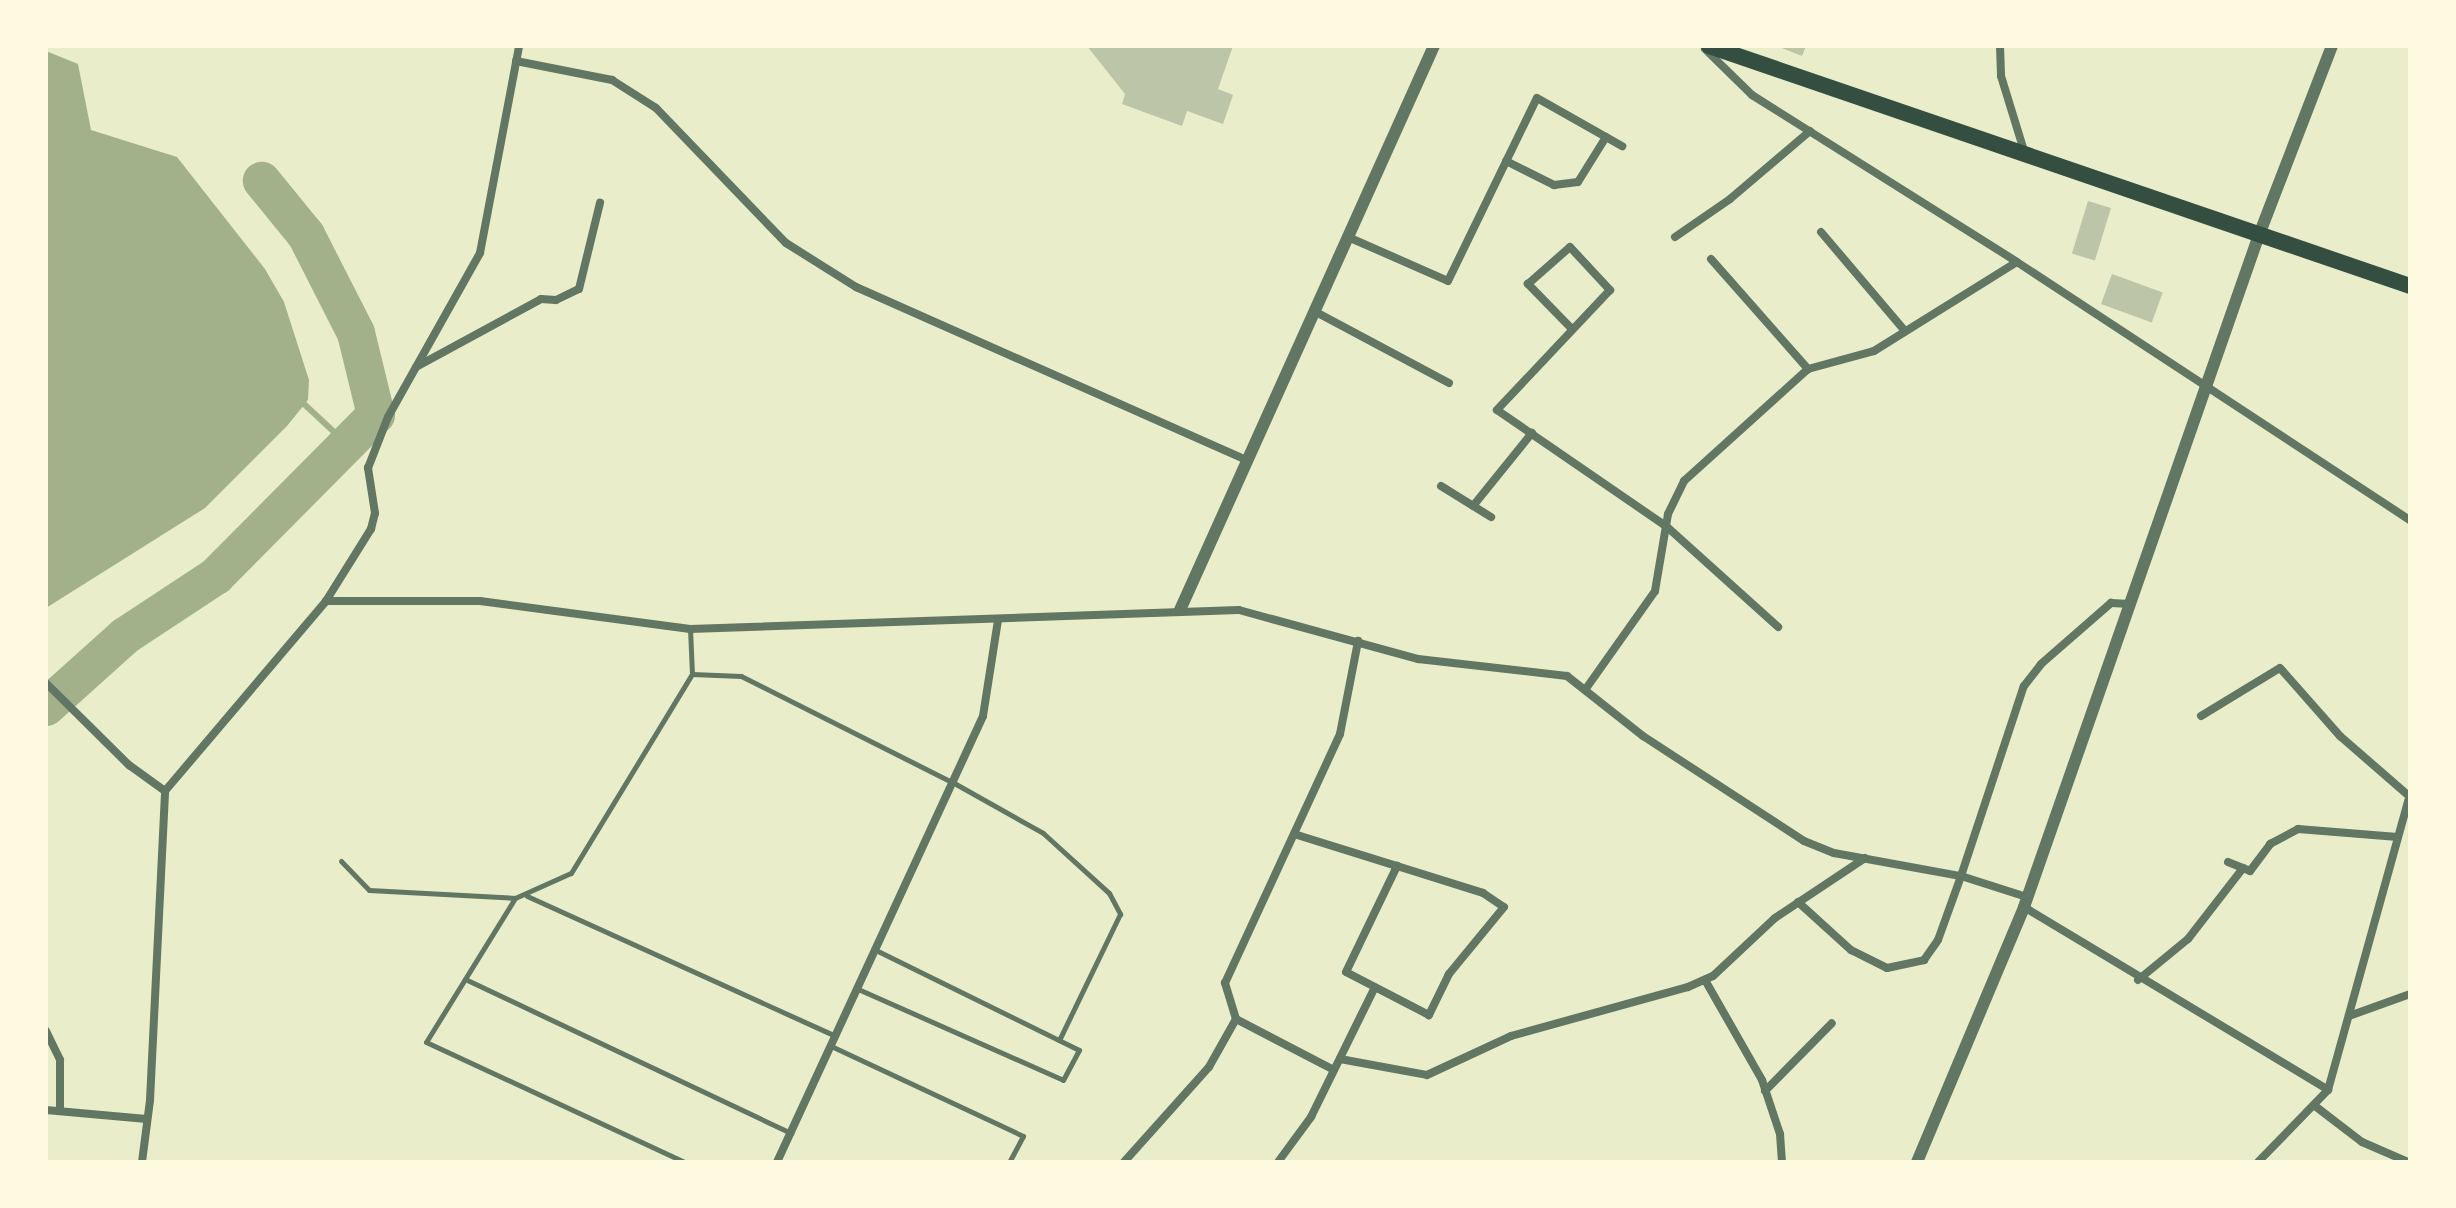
<!DOCTYPE html>
<html>
<head>
<meta charset="utf-8">
<style>
	body { margin:0 }
	#map { position:relative; width:2456px; height:1208px; overflow:hidden; background:#e9edc9; font-family:"Source Sans 3",sans-serif }
	div>[style] { position:absolute }
	[style*='--x'] { left:calc(var(--x)*1px); top:calc(var(--y)*1px); width:calc(var(--w)*1px); rotate:calc(var(--a)*1deg) }
	.water>* { inset:0; background:#a3b18a }
	.stream>* { height:6px; margin:-3px; padding:0 3px; transform-origin:3px; border-radius:3px; background:#a3b18a }
	.river>* { height:38px; margin:-19px; padding:0 19px; transform-origin:19px; border-radius:19px; background:#a3b18a }
	.building>* { inset:0; background:#bcc5a7; transform-origin:0 0 }
	.service>* { height:5px; margin:-2.5px; padding:0 2.5px; transform-origin:2.5px; border-radius:2.5px; background:#617663 }
	.minor>* { height:8px; margin:-4px; padding:0 4px; transform-origin:4px; border-radius:4px; background:#617663 }
	.tertiary>* { height:12px; margin:-6px; padding:0 6px; transform-origin:6px; border-radius:6px; background:#617663 }
	.primary>* { height:16px; margin:-8px; padding:0 8px; transform-origin:8px; border-radius:8px; background:#344e41 }
	span { translate:-50% -50%; white-space:nowrap; text-align:center; line-height:1.15; -webkit-text-stroke:6px #fefae0; paint-order:stroke }
	.frame { position:absolute; inset:0; border:48px solid #fefae0; pointer-events:none }
</style>
</head>
<body>
<div id="map">
	<div class="water">
		<div style="clip-path:polygon(46px 51px,78px 64px,91px 130px,177px 157px,265px 269px,284px 302px,309px 380px,308px 400px,287px 426px,205px 508px,46px 608px)"></div>
	</div>
	<div class="stream">
		<div style="--x:304;--y:404;--w:57;--a:42.9"></div>
	</div>
	<div class="river">
		<div style="--x:46;--y:707;--w:106;--a:-41.9"></div>
		<div style="--x:125;--y:636;--w:109;--a:-33.4"></div>
		<div style="--x:216;--y:576;--w:227;--a:-45.2"></div>
		<div style="--x:376;--y:415;--w:84;--a:-103.7"></div>
		<div style="--x:356;--y:333;--w:110;--a:-117"></div>
		<div style="--x:306;--y:235;--w:70;--a:-129.2"></div>
	</div>
	<div class="building">
		<div style="clip-path:polygon(1087px 46px,1233px 46px,1218px 89px,1233px 95px,1223px 124px,1187px 111px,1182px 126px,1122px 104px,1125px 94px)"></div>
		<div style="clip-path:polygon(1777px 46px,1806px 46px,1802px 56px)"></div>
		<div style="left:2088px;top:201px;width:24px;height:55px;rotate:17deg"></div>
		<div style="left:2112px;top:274px;width:54px;height:32px;rotate:20deg"></div>
	</div>
	<div class="service">
		<div style="--x:692;--y:674;--w:49;--a:2.3"></div>
		<div style="--x:741;--y:676;--w:238;--a:26.7"></div>
		<div style="--x:954;--y:783;--w:102;--a:29.3"></div>
		<div style="--x:1043;--y:833;--w:89;--a:42.3"></div>
		<div style="--x:1109;--y:893;--w:24;--a:62"></div>
		<div style="--x:1120;--y:914;--w:140;--a:115.8"></div>
		<div style="--x:341;--y:861;--w:40;--a:46"></div>
		<div style="--x:369;--y:890;--w:146;--a:3.1"></div>
		<div style="--x:515;--y:898;--w:61;--a:-24.1"></div>
		<div style="--x:571;--y:873;--w:233;--a:-58.7"></div>
		<div style="--x:692;--y:674;--w:45;--a:-92.5"></div>
		<div style="--x:527;--y:896;--w:338;--a:24.4"></div>
		<div style="--x:515;--y:898;--w:169;--a:121.7"></div>
		<div style="--x:426;--y:1042;--w:285;--a:24.9"></div>
		<div style="--x:465;--y:979;--w:361;--a:25.3"></div>
		<div style="--x:858;--y:989;--w:224;--a:23.9"></div>
		<div style="--x:1063;--y:1080;--w:34;--a:-62"></div>
		<div style="--x:1079;--y:1050;--w:226;--a:-153.8"></div>
		<div style="--x:831;--y:1046;--w:212;--a:25.1"></div>
		<div style="--x:1023;--y:1136;--w:30;--a:118"></div>
	</div>
	<div class="minor">
		<div style="--x:2000;--y:46;--w:30;--a:88"></div>
		<div style="--x:2001;--y:76;--w:82;--a:72.9"></div>
		<div style="--x:1705;--y:49;--w:66;--a:44.4"></div>
		<div style="--x:1752;--y:95;--w:313;--a:32.2"></div>
		<div style="--x:2017;--y:262;--w:470;--a:33.3"></div>
		<div style="--x:516;--y:61;--w:98;--a:11.2"></div>
		<div style="--x:612;--y:80;--w:52;--a:32.5"></div>
		<div style="--x:656;--y:108;--w:187;--a:46.1"></div>
		<div style="--x:786;--y:243;--w:83;--a:32.2"></div>
		<div style="--x:856;--y:287;--w:428;--a:23.9"></div>
		<div style="--x:1506;--y:161;--w:54;--a:26.6"></div>
		<div style="--x:1554;--y:185;--w:24;--a:-7"></div>
		<div style="--x:1578;--y:182;--w:53;--a:-58.1"></div>
		<div style="--x:1821;--y:232;--w:130;--a:49.7"></div>
		<div style="--x:1348;--y:237;--w:109;--a:23.7"></div>
		<div style="--x:1448;--y:281;--w:203;--a:-64.1"></div>
		<div style="--x:1537;--y:98;--w:98;--a:29.5"></div>
		<div style="--x:1675;--y:237;--w:67;--a:-34.6"></div>
		<div style="--x:1730;--y:199;--w:105;--a:-40.4"></div>
		<div style="--x:1711;--y:259;--w:147;--a:48.6"></div>
		<div style="--x:1314;--y:311;--w:153;--a:28.1"></div>
		<div style="--x:1571;--y:328;--w:62;--a:-134.3"></div>
		<div style="--x:1528;--y:284;--w:56;--a:-41.4"></div>
		<div style="--x:1570;--y:247;--w:59;--a:47.1"></div>
		<div style="--x:1610;--y:290;--w:165;--a:133.3"></div>
		<div style="--x:1497;--y:410;--w:205;--a:34.5"></div>
		<div style="--x:1666;--y:526;--w:151;--a:42"></div>
		<div style="--x:416;--y:367;--w:142;--a:-28.5"></div>
		<div style="--x:541;--y:299;--w:15;--a:4"></div>
		<div style="--x:556;--y:300;--w:25;--a:-26"></div>
		<div style="--x:579;--y:289;--w:89;--a:-76.3"></div>
		<div style="--x:1441;--y:486;--w:59;--a:31.8"></div>
		<div style="--x:1473;--y:506;--w:94;--a:-51.1"></div>
		<div style="--x:326;--y:601;--w:154;--a:0"></div>
		<div style="--x:480;--y:601;--w:212;--a:7.6"></div>
		<div style="--x:690;--y:629;--w:549;--a:-1.98"></div>
		<div style="--x:1239;--y:610;--w:186;--a:15.3"></div>
		<div style="--x:1418;--y:659;--w:150;--a:6.5"></div>
		<div style="--x:1567;--y:676;--w:97;--a:38.3"></div>
		<div style="--x:1643;--y:736;--w:192;--a:33.1"></div>
		<div style="--x:1804;--y:841;--w:32;--a:22"></div>
		<div style="--x:1834;--y:853;--w:129;--a:10.3"></div>
		<div style="--x:1961;--y:876;--w:69;--a:17.7"></div>
		<div style="--x:46;--y:683;--w:117;--a:44.7"></div>
		<div style="--x:129;--y:765;--w:44;--a:35.8"></div>
		<div style="--x:1585;--y:690;--w:121;--a:-54.7"></div>
		<div style="--x:1655;--y:591;--w:78;--a:-80.4"></div>
		<div style="--x:1668;--y:514;--w:37;--a:-64"></div>
		<div style="--x:1684;--y:481;--w:167;--a:-42.1"></div>
		<div style="--x:1808;--y:369;--w:68;--a:-15.3"></div>
		<div style="--x:1874;--y:351;--w:168;--a:-31.9"></div>
		<div style="--x:2201;--y:716;--w:92;--a:-31.3"></div>
		<div style="--x:2280;--y:668;--w:91;--a:48.6"></div>
		<div style="--x:2340;--y:736;--w:91;--a:41"></div>
		<div style="--x:1294;--y:834;--w:108;--a:17.3"></div>
		<div style="--x:1397;--y:866;--w:90;--a:17.4"></div>
		<div style="--x:1483;--y:893;--w:25;--a:34"></div>
		<div style="--x:1504;--y:907;--w:87;--a:129.4"></div>
		<div style="--x:1449;--y:974;--w:46;--a:116"></div>
		<div style="--x:1429;--y:1015;--w:93;--a:-152.6"></div>
		<div style="--x:1346;--y:972;--w:118;--a:-64.3"></div>
		<div style="--x:2228;--y:862;--w:24;--a:22"></div>
		<div style="--x:2250;--y:871;--w:34;--a:-53"></div>
		<div style="--x:2270;--y:844;--w:32;--a:-28"></div>
		<div style="--x:2298;--y:829;--w:100;--a:4.6"></div>
		<div style="--x:1798;--y:902;--w:72;--a:42.2"></div>
		<div style="--x:1851;--y:950;--w:40;--a:26.6"></div>
		<div style="--x:1887;--y:968;--w:38;--a:-12"></div>
		<div style="--x:1924;--y:960;--w:24;--a:-55"></div>
		<div style="--x:1938;--y:940;--w:68;--a:-70.2"></div>
		<div style="--x:1961;--y:876;--w:200;--a:-71.7"></div>
		<div style="--x:2024;--y:686;--w:28;--a:-52"></div>
		<div style="--x:2041;--y:664;--w:93;--a:-41.1"></div>
		<div style="--x:2111;--y:603;--w:19;--a:3"></div>
		<div style="--x:2024;--y:907;--w:355;--a:31"></div>
		<div style="--x:1705;--y:980;--w:115;--a:60.3"></div>
		<div style="--x:1762;--y:1080;--w:57;--a:71.6"></div>
		<div style="--x:1780;--y:1134;--w:28;--a:86"></div>
		<div style="--x:2138;--y:980;--w:65;--a:-39.4"></div>
		<div style="--x:2188;--y:939;--w:90;--a:-52.2"></div>
		<div style="--x:2349;--y:1016;--w:65;--a:-19.8"></div>
		<div style="--x:46;--y:1031;--w:32;--a:64"></div>
		<div style="--x:60;--y:1060;--w:51;--a:90"></div>
		<div style="--x:1340;--y:1059;--w:88;--a:10.4"></div>
		<div style="--x:1427;--y:1075;--w:93;--a:-24.9"></div>
		<div style="--x:1511;--y:1036;--w:184;--a:-15.5"></div>
		<div style="--x:1688;--y:987;--w:27;--a:-24"></div>
		<div style="--x:1713;--y:976;--w:85;--a:-43.1"></div>
		<div style="--x:1775;--y:918;--w:108;--a:-33.7"></div>
		<div style="--x:1334;--y:1070;--w:110;--a:-152.5"></div>
		<div style="--x:1236;--y:1019;--w:38;--a:-107"></div>
		<div style="--x:1225;--y:983;--w:274;--a:-65.2"></div>
		<div style="--x:1340;--y:734;--w:95;--a:-79"></div>
		<div style="--x:1765;--y:1091;--w:95;--a:-45.4"></div>
		<div style="--x:2315;--y:1106;--w:59;--a:37.5"></div>
		<div style="--x:2362;--y:1142;--w:50;--a:23.5"></div>
		<div style="--x:46;--y:1110;--w:101;--a:5.1"></div>
		<div style="--x:142;--y:1162;--w:63;--a:-82.6"></div>
		<div style="--x:150;--y:1100;--w:309;--a:-87.2"></div>
		<div style="--x:165;--y:791;--w:249;--a:-49.7"></div>
		<div style="--x:326;--y:601;--w:85;--a:-58"></div>
		<div style="--x:371;--y:529;--w:16;--a:-76"></div>
		<div style="--x:375;--y:513;--w:46;--a:-98.8"></div>
		<div style="--x:368;--y:468;--w:55;--a:-68.6"></div>
		<div style="--x:388;--y:417;--w:188;--a:-60.7"></div>
		<div style="--x:480;--y:253;--w:211;--a:-79.3"></div>
		<div style="--x:777;--y:1162;--w:491;--a:-65.2"></div>
		<div style="--x:983;--y:716;--w:97;--a:-81.1"></div>
		<div style="--x:1124;--y:1162;--w:127;--a:-48.2"></div>
		<div style="--x:1209;--y:1067;--w:55;--a:-60.6"></div>
		<div style="--x:1278;--y:1162;--w:56;--a:-53.7"></div>
		<div style="--x:1311;--y:1117;--w:143;--a:-63.8"></div>
		<div style="--x:2258;--y:1162;--w:100;--a:-45.8"></div>
		<div style="--x:2328;--y:1090;--w:307;--a:-74.5"></div>
	</div>
	<div class="tertiary">
		<div style="--x:1180;--y:610;--w:619;--a:-65.76"></div>
		<div style="--x:1917;--y:1162;--w:277;--a:-67.2"></div>
		<div style="--x:2024;--y:907;--w:712;--a:-70.73"></div>
		<div style="--x:2259;--y:235;--w:203;--a:-68.9"></div>
	</div>
	<div class="primary">
		<div style="--x:1709;--y:46;--w:741;--a:18.9"></div>
	</div>
	<div class="frame"></div>
</div>
</body>
</html>
